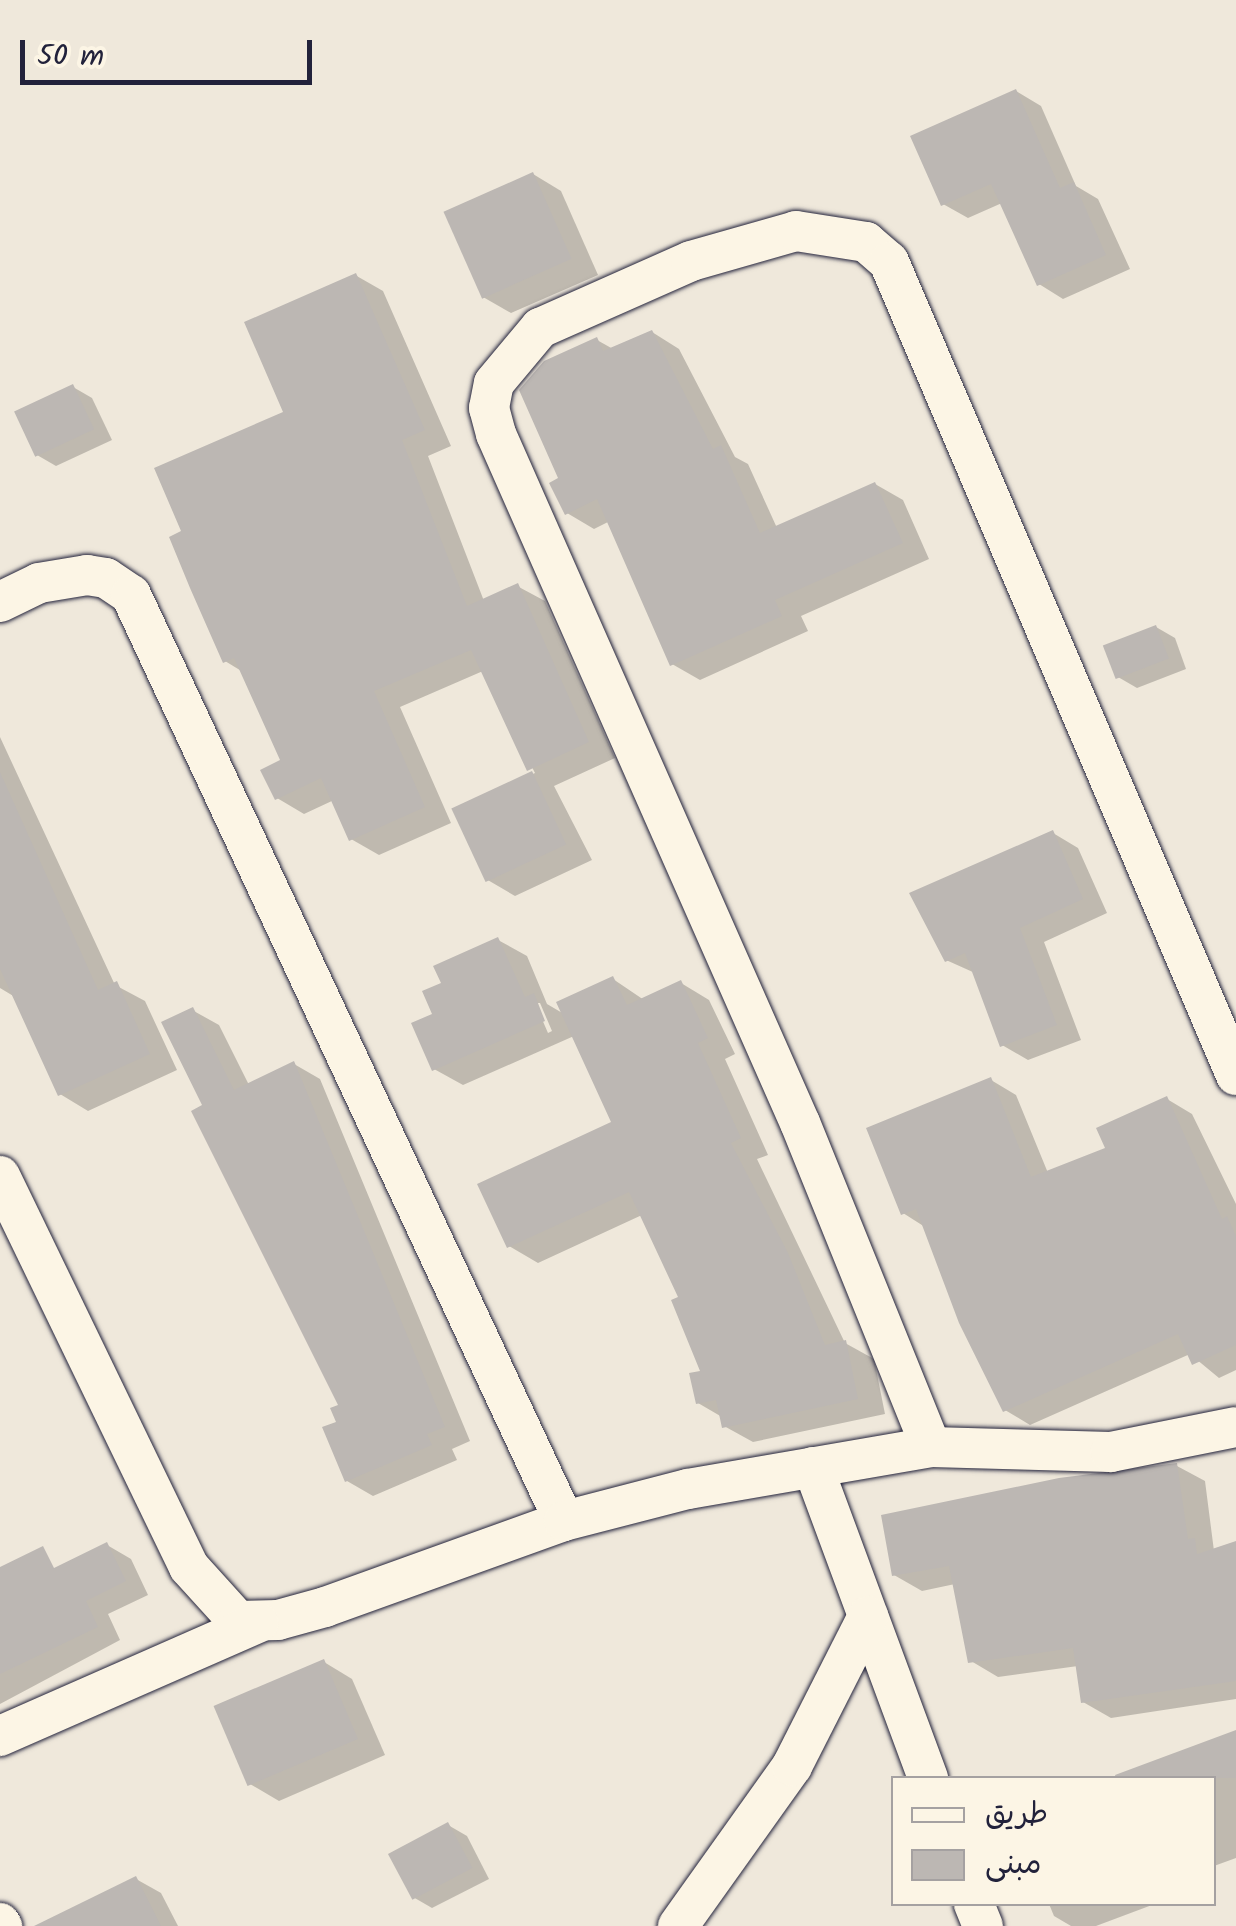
<!DOCTYPE html>
<html>
<head>
<meta charset="utf-8">
<style>
	body { margin:0 }
	#map { position:relative; width:1236px; height:1926px; overflow:hidden; background:#efe8db; font-family:Kalam,"Playpen Sans Arabic",sans-serif }
	div>[style] { position:absolute }
	[style*='--x'] { left:calc(var(--x)*1px); top:calc(var(--y)*1px); width:calc(var(--w)*1px); rotate:calc(var(--a)*1deg) }
	.shadow>* { inset:0; background:#0003 }
	.building>* { inset:0; background:#bcb7b3; transform-origin:0 0 }
	.roads { filter:drop-shadow(0 0 2px #22223b) drop-shadow(0 0 2px #22223b) }
	.minor>* { height:40px; margin:-20px; padding:0 20px; transform-origin:20px; border-radius:20px; background:#fcf5e5 }
	span { translate:-50% -50%; white-space:nowrap; text-align:center; line-height:1.15; -webkit-text-stroke:8px #fcf5e5; paint-order:stroke }
	.legend { position:absolute; left:891px; top:1776px; width:325px; height:130px; box-sizing:border-box; background:#fcf5e5; border:2px solid #a5a1a1; margin:0; padding:12px 18px; list-style:none; font-size:30px; color:#22223b }
	.legend li { display:flex; align-items:center; gap:20px; height:50px }
	.legend b { width:50px; border:2px solid #a5a1a1 }
	.scale { position:absolute; left:20px; top:40px; width:292px; height:45px; box-sizing:border-box; border:5px solid #22223b; border-top:0; padding-left:12px; font-size:30px; line-height:35px; white-space:nowrap; color:#22223b; -webkit-text-stroke:8px #fcf5e5; paint-order:stroke }
</style>
</head>
<body>
<div id="map">
	<div class="shadow">
		<div style="clip-path:polygon(1016px 91px,1041px 106px,1076px 186px,1098px 199px,1130px 269px,1063px 299px,1039px 284px,1002px 203px,968px 218px,943px 204px)"></div>
		<div style="clip-path:polygon(533px 174px,561px 191px,598px 275px,511px 313px,483px 297px)"></div>
		<div style="clip-path:polygon(355px 275px,383px 291px,451px 446px,428px 456px,484px 601px,517px 586px,545px 601px,615px 758px,554px 786px,592px 860px,515px 896px,486px 879px,454px 810px,535px 773px,483px 671px,400px 707px,451px 823px,379px 855px,351px 839px,334px 800px,304px 814px,277px 798px,283px 762px,243px 672px,225px 661px,184px 533px,286px 413px)"></div>
		<div style="clip-path:polygon(652px 332px,679px 349px,735px 457px,748px 464px,777px 528px,875px 484px,903px 500px,929px 559px,801px 616px,808px 631px,700px 680px,672px 664px,610px 521px,594px 529px,567px 513px,561px 480px,597px 340px,613px 349px)"></div>
		<div style="clip-path:polygon(73px 387px,92px 398px,112px 440px,56px 466px,37px 455px)"></div>
		<div style="clip-path:polygon(1156px 627px,1175px 638px,1186px 669px,1137px 688px,1118px 677px)"></div>
		<div style="clip-path:polygon(0 737px,115px 985px,145px 1001px,177px 1070px,88px 1111px,60px 1094px,15px 997px,0 988px)"></div>
		<div style="clip-path:polygon(1053px 833px,1078px 848px,1107px 913px,1044px 942px,1081px 1040px,1028px 1060px,1002px 1045px,975px 973px,946px 960px)"></div>
		<div style="clip-path:polygon(evenodd,498px 940px,527px 956px,547px 1004px,564px 1014px,613px 979px,644px 1000px,681px 983px,709px 1000px,735px 1054px,725px 1059px,768px 1155px,757px 1159px,845px 1343px,874px 1359px,885px 1414px,753px 1442px,724px 1426px,722px 1417px,698px 1403px,704px 1373px,682px 1299px,642px 1215px,538px 1263px,509px 1246px,614px 1123px,574px 1036px,463px 1085px,434px 1069px,435px 1015px,444px 984px,498px 940px,535px 1003px,540px 1003px,552px 1031px,548px 1033px,535px 1003px)"></div>
		<div style="clip-path:polygon(192px 1010px,219px 1025px,249px 1085px,294px 1064px,320px 1079px,470px 1441px,452px 1449px,457px 1460px,373px 1496px,347px 1481px,341px 1406px,206px 1106px)"></div>
		<div style="clip-path:polygon(991px 1080px,1016px 1095px,1048px 1173px,1108px 1150px,1167px 1099px,1192px 1114px,1236px 1204px,1236px 1370px,1219px 1378px,1190px 1354px,1030px 1425px,1005px 1410px,925px 1227px,903px 1213px)"></div>
		<div style="clip-path:polygon(1177px 1466px,1205px 1481px,1214px 1551px,1236px 1543px,1236px 1699px,1111px 1718px,1083px 1702px,1078px 1666px,998px 1677px,971px 1661px,955px 1584px,922px 1591px,894px 1575px)"></div>
		<div style="clip-path:polygon(107px 1545px,131px 1559px,148px 1595px,108px 1614px,120px 1640px,0 1704px,0 1598px)"></div>
		<div style="clip-path:polygon(324px 1662px,352px 1679px,385px 1755px,279px 1801px,250px 1784px)"></div>
		<div style="clip-path:polygon(1219px 1739px,1236px 1749px,1236px 1858px,1214px 1866px,1214px 1778px,1114px 1778px)"></div>
		<div style="clip-path:polygon(448px 1825px,467px 1836px,489px 1879px,432px 1908px,413px 1897px)"></div>
		<div style="clip-path:polygon(136px 1879px,161px 1893px,178px 1926px,59px 1926px)"></div>
		<div style="clip-path:polygon(1049px 1904px,1151px 1904px,1152px 1905px,1096px 1926px,1071px 1926px,1054px 1916px)"></div>
	</div>
	<div class="building">
		<div style="clip-path:polygon(1016px 89px,1060px 188px,1074px 182px,1106px 255px,1037px 286px,991px 184px,941px 206px,910px 136px)"></div>
		<div style="left:533px;top:172px;width:95px;height:98px;rotate:66deg"></div>
		<div style="clip-path:polygon(356px 273px,425px 430px,402px 440px,467px 606px,518px 583px,589px 742px,527px 771px,471px 650px,374px 691px,425px 807px,349px 841px,321px 778px,275px 800px,260px 770px,280px 760px,234px 658px,223px 663px,190px 588px,169px 537px,181px 531px,154px 468px,283px 412px,244px 322px)"></div>
		<div style="clip-path:polygon(652px 330px,713px 449px,721px 445px,760px 533px,875px 482px,903px 543px,775px 600px,782px 616px,670px 666px,597px 499px,565px 515px,549px 483px,558px 478px,519px 390px,544px 361px,597px 337px,603px 351px)"></div>
		<div style="left:73px;top:384px;width:50px;height:65px;rotate:65deg"></div>
		<div style="left:1156px;top:625px;width:36px;height:57px;rotate:69deg"></div>
		<div style="left:532px;top:771px;width:81px;height:89px;rotate:65deg"></div>
		<div style="clip-path:polygon(0 772px,98px 990px,117px 981px,150px 1054px,58px 1096px,0 969px)"></div>
		<div style="clip-path:polygon(1053px 830px,1083px 899px,1020px 928px,1057px 1025px,1000px 1047px,965px 953px,945px 962px,909px 893px)"></div>
		<div style="clip-path:polygon(498px 937px,525px 997px,534px 993px,545px 1021px,432px 1071px,411px 1023px,432px 1014px,422px 991px,441px 983px,433px 966px)"></div>
		<div style="clip-path:polygon(613px 976px,627px 1005px,681px 980px,708px 1038px,698px 1043px,741px 1138px,731px 1143px,788px 1253px,825px 1345px,846px 1340px,858px 1399px,722px 1428px,716px 1400px,696px 1404px,689px 1373px,700px 1371px,671px 1300px,678px 1297px,629px 1192px,507px 1248px,477px 1184px,611px 1122px,556px 1002px)"></div>
		<div style="clip-path:polygon(193px 1007px,234px 1090px,294px 1061px,445px 1427px,427px 1434px,432px 1445px,345px 1482px,322px 1427px,336px 1422px,330px 1408px,338px 1405px,191px 1111px,202px 1105px,161px 1022px)"></div>
		<div style="clip-path:polygon(991px 1077px,1031px 1177px,1105px 1148px,1096px 1128px,1167px 1096px,1222px 1219px,1227px 1216px,1236px 1236px,1236px 1345px,1192px 1365px,1178px 1334px,1003px 1412px,959px 1323px,916px 1209px,901px 1215px,866px 1128px)"></div>
		<div style="clip-path:polygon(1177px 1463px,1188px 1539px,1195px 1538px,1197px 1554px,1236px 1541px,1236px 1681px,1081px 1703px,1073px 1648px,968px 1663px,949px 1566px,892px 1576px,881px 1515px,1059px 1478px)"></div>
		<div style="clip-path:polygon(107px 1542px,126px 1581px,86px 1601px,98px 1627px,0 1674px,0 1567px,43px 1546px,54px 1568px)"></div>
		<div style="left:324px;top:1659px;width:87px;height:120px;rotate:67deg"></div>
		<div style="clip-path:polygon(1236px 1730px,1236px 1778px,1116px 1778px,1115px 1775px)"></div>
		<div style="left:448px;top:1822px;width:52px;height:68px;rotate:62deg"></div>
		<div style="clip-path:polygon(136px 1876px,161px 1926px,34px 1926px)"></div>
	</div>
	<div class="roads">
		<div class="minor">
			<div style="--x:0;--y:602;--w:43;--a:-26"></div>
			<div style="--x:39;--y:583;--w:49;--a:-9.5"></div>
			<div style="--x:87;--y:575;--w:19;--a:9"></div>
			<div style="--x:106;--y:578;--w:30;--a:34"></div>
			<div style="--x:131;--y:595;--w:1022;--a:64.94"></div>
			<div style="--x:0;--y:1176;--w:434;--a:64.2"></div>
			<div style="--x:189;--y:1567;--w:73;--a:47.8"></div>
			<div style="--x:238;--y:1621;--w:40;--a:-1.4"></div>
			<div style="--x:278;--y:1620;--w:49;--a:-15.5"></div>
			<div style="--x:325;--y:1607;--w:254;--a:-19.8"></div>
			<div style="--x:564;--y:1521;--w:128;--a:-14.5"></div>
			<div style="--x:688;--y:1489;--w:247;--a:-9.8"></div>
			<div style="--x:931;--y:1447;--w:180;--a:1.6"></div>
			<div style="--x:1111;--y:1452;--w:127;--a:-11.3"></div>
			<div style="--x:931;--y:1447;--w:349;--a:-112"></div>
			<div style="--x:800;--y:1123;--w:753;--a:-113.81"></div>
			<div style="--x:496;--y:434;--w:27;--a:-105"></div>
			<div style="--x:489;--y:408;--w:25;--a:-79"></div>
			<div style="--x:494;--y:383;--w:72;--a:-50.1"></div>
			<div style="--x:540;--y:328;--w:165;--a:-23.9"></div>
			<div style="--x:691;--y:261;--w:109;--a:-15.9"></div>
			<div style="--x:796;--y:231;--w:71;--a:8.9"></div>
			<div style="--x:866;--y:242;--w:30;--a:41"></div>
			<div style="--x:889;--y:262;--w:884;--a:66.89"></div>
			<div style="--x:813;--y:1467;--w:332;--a:69.7"></div>
			<div style="--x:0;--y:1736;--w:282;--a:-23.7"></div>
			<div style="--x:974;--y:1904;--w:24;--a:68"></div>
			<div style="--x:0;--y:1923;--w:4;--a:56"></div>
			<div style="--x:678;--y:1926;--w:196;--a:-54.5"></div>
			<div style="--x:792;--y:1766;--w:168;--a:-63.1"></div>
		</div>
	</div>
	<ul class="legend">
	<li><b style="height:12px;background:#fcf5e5"></b>طريق</li>
	<li><b style="height:28px;background:#bcb7b3"></b>مبنى</li>
	</ul>
	<div class="scale">50 m</div>
</div>
</body>
</html>
